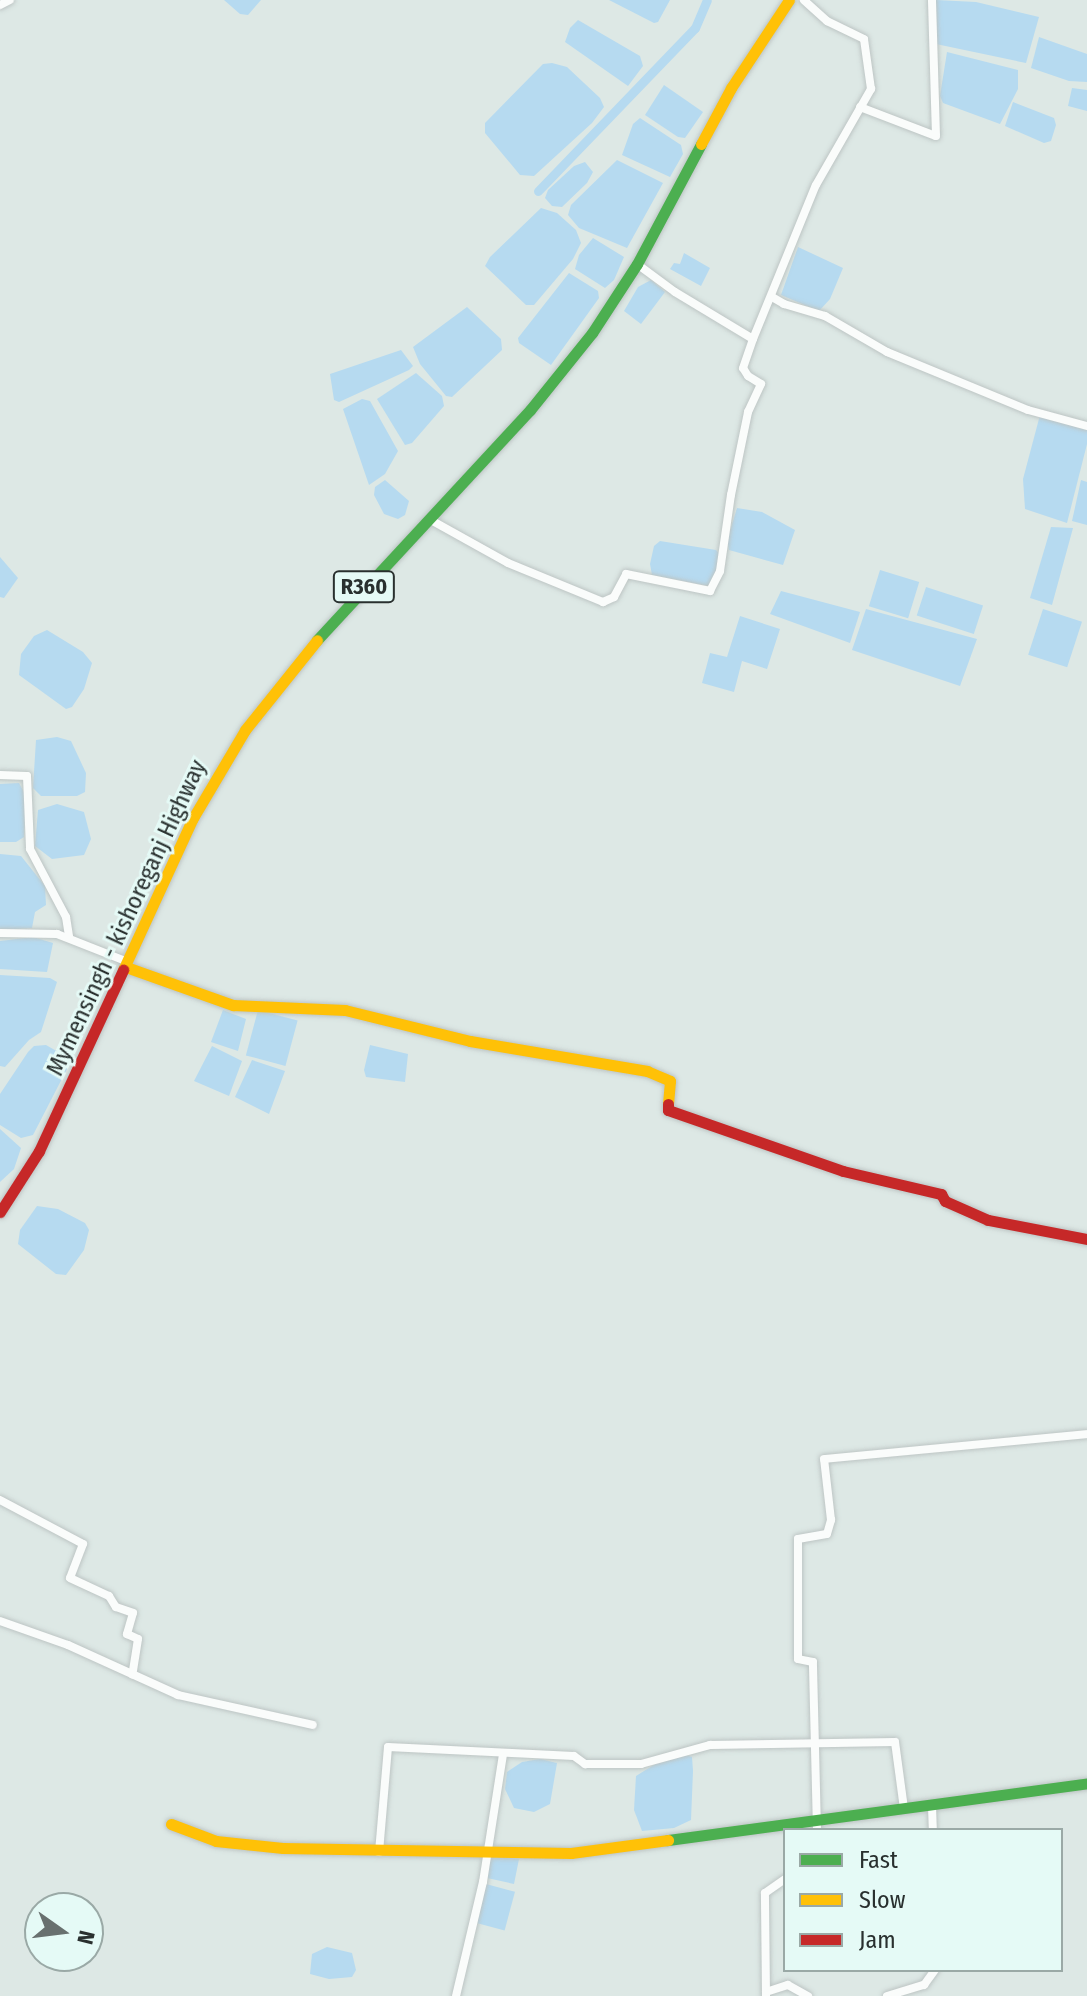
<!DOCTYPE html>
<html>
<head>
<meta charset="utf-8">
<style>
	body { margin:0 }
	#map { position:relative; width:1087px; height:1996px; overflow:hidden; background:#dde8e5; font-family:"Fira Sans Condensed",sans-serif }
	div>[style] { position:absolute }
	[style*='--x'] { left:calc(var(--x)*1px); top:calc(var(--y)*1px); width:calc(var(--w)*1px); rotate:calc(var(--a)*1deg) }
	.water>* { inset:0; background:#b6daf0; transform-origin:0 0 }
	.canal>* { height:9px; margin:-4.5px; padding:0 4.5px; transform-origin:4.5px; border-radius:4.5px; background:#b6daf0 }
	.roads { filter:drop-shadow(0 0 2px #bdc5c4) drop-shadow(0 0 2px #bdc5c4) }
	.street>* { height:8px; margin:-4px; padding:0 4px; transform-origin:4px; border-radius:4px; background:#fafcfb }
	.fast>* { height:11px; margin:-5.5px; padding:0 5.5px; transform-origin:5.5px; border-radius:5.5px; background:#4caf50 }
	.slow>* { height:11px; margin:-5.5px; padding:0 5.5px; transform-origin:5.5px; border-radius:5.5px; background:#ffc107 }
	.jam>* { height:11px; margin:-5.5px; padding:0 5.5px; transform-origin:5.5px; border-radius:5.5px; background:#c62828 }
	span { translate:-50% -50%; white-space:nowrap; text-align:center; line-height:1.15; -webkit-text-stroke:6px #e5faf6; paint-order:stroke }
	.shield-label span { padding:2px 6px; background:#e5faf6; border:2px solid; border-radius:6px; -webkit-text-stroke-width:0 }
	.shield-label { font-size:22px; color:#29302f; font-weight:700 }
	.street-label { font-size:24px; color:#29302f }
	.legend { position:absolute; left:783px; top:1828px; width:280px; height:144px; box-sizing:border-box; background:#e5faf6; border:2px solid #9aa9a6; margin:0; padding:10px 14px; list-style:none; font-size:24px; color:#29302f }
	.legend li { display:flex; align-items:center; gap:16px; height:40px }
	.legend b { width:40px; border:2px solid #9aa9a6 }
	.north { position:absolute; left:24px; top:1892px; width:80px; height:80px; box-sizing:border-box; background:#e5faf6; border:2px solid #9aa9a6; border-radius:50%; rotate:104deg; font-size:22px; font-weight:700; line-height:32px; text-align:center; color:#29302f }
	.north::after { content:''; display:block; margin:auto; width:28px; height:36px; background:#68706f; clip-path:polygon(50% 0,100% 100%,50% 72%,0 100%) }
</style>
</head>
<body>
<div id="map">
	<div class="water">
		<div style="clip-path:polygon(224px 0,261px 0,248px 15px,240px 14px)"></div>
		<div style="clip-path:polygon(609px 0,670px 0,658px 22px,654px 23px)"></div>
		<div style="clip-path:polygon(936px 0,976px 2px,1039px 17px,1026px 63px,936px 44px)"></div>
		<div style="clip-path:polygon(578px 20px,640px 56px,643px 66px,628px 86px,565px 42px,570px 28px)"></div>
		<div style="clip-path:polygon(1039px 37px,1087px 54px,1087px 82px,1069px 81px,1031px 68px)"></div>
		<div style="clip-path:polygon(947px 52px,1018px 70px,1018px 89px,1000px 124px,943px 103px,940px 96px)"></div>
		<div style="clip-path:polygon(552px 63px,567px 67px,600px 98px,604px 107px,592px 123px,534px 176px,520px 175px,485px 133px,485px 123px,543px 64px)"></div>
		<div style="clip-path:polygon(664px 85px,703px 112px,685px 138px,678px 137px,645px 115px)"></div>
		<div style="clip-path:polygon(1072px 88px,1087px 90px,1087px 111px,1068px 106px)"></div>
		<div style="clip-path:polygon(1013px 102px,1054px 118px,1056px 125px,1051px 141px,1044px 143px,1005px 126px)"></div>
		<div style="clip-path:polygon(640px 118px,681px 145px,683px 154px,670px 177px,622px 155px,633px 124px)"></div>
		<div style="clip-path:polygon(617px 160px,663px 183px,627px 248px,579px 228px,568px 215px,571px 205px)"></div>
		<div style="clip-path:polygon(585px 162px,593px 172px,587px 183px,562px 207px,552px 206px,545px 198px,548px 190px,574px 166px)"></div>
		<div style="clip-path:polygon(541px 208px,557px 213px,576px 230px,581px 243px,573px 259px,534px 305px,526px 305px,485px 266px,490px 257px)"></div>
		<div style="clip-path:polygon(593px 238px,624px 257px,614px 280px,605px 288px,575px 269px,579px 255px)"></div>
		<div style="clip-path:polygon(798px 247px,843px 268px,830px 299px,819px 311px,781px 295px)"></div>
		<div style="clip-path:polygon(684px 253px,710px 268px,701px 286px,670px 269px,674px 263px,680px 264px)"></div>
		<div style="clip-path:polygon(569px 273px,598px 291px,599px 298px,551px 365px,519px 343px,518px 338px)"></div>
		<div style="clip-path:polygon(651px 280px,665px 292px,641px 324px,624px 311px,638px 287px)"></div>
		<div style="clip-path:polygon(467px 307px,501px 339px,502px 350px,452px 397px,446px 396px,420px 364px,413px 347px)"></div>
		<div style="clip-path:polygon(401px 350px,413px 366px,409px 370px,339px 402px,334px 400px,330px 374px)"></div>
		<div style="clip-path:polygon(416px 373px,442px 396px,444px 406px,412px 443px,405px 445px,377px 399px)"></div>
		<div style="clip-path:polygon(362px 399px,370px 401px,398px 451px,385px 474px,369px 485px,343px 409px)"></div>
		<div style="clip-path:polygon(1040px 415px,1087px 430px,1087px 444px,1067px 523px,1025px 509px,1023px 479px)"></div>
		<div style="clip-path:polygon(385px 480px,409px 501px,405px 515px,398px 519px,384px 514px,374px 495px,375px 487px)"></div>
		<div style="clip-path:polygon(1081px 480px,1087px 482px,1087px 525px,1072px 521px)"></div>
		<div style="clip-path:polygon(737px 508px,762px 512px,795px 530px,783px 565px,729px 550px,727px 541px)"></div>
		<div style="clip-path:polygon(1051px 527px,1073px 528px,1052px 605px,1030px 598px)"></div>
		<div style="clip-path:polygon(660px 541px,716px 550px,720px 555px,718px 566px,709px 586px,652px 575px,650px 564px,654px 546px)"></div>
		<div style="clip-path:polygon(0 557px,18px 578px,4px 598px,0 597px)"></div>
		<div style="left:880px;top:570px;width:41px;height:38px;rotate:17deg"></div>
		<div style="left:926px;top:587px;width:60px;height:30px;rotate:18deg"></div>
		<div style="clip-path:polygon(781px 591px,860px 612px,850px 643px,770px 614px)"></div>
		<div style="clip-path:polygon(866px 609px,977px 639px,960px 686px,852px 650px)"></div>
		<div style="left:1043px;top:609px;width:41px;height:48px;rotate:18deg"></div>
		<div style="clip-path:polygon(740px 616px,780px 629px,767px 669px,742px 661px,734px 692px,702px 683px,710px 653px,727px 657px)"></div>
		<div style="clip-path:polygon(47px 630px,83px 652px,92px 663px,84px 689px,72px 707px,66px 709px,19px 675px,21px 654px,34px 636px)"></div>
		<div style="clip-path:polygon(57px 737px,71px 741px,86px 773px,85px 792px,77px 796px,41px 796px,33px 788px,36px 740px)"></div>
		<div style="clip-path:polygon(19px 783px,26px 796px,24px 837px,16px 842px,0 842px,0 784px)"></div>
		<div style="clip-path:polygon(57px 804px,84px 812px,91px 839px,84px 855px,52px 859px,35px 846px,38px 810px)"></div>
		<div style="clip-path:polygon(0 854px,21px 856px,45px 886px,46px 905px,35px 912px,32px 928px,0 930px)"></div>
		<div style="clip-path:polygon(33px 937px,53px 943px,47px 972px,0 969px,0 941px)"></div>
		<div style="clip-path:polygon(0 975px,50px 978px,57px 982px,41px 1032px,29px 1040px,5px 1067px,0 1066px)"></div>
		<div style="clip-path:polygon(223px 1010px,246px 1019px,238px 1051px,211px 1042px)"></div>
		<div style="left:258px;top:1010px;width:41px;height:47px;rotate:15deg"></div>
		<div style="clip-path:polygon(46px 1045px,67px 1057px,67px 1069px,33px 1135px,21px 1138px,0 1125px,0 1094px,28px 1052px,34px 1046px)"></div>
		<div style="clip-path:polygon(370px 1045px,408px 1054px,405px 1082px,366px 1077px,364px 1070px)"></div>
		<div style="clip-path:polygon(212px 1046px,242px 1061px,229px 1096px,194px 1081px)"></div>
		<div style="clip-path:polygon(252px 1060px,285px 1071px,269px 1114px,235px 1097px)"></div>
		<div style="clip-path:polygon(0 1129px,21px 1148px,14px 1169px,0 1182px)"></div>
		<div style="clip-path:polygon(37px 1206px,58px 1209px,85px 1223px,89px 1230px,84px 1250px,66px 1275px,56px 1274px,18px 1244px,20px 1230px)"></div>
		<div style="clip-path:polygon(686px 1755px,692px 1757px,693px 1771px,691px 1820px,674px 1828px,642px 1831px,634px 1810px,636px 1776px,657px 1763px)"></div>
		<div style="clip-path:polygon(540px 1759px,557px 1763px,550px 1804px,534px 1812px,514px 1808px,505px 1789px,507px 1772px,522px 1762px)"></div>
		<div style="clip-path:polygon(496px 1856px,519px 1859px,514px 1884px,487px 1878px,490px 1857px)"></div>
		<div style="left:486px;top:1884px;width:30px;height:40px;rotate:15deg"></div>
		<div style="clip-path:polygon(327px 1947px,352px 1953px,356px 1970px,352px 1977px,329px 1979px,310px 1974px,312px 1954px)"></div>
	</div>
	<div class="canal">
		<div style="--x:538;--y:191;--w:226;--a:-46.1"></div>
		<div style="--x:695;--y:28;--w:30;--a:-67"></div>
	</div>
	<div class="roads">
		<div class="street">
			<div style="--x:0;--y:5;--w:11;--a:-27"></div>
			<div style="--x:860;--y:107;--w:81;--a:20.9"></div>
			<div style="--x:936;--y:136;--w:136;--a:-91.7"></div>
			<div style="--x:637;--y:264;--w:47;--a:36.4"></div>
			<div style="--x:675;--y:292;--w:91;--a:31.1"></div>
			<div style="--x:753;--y:339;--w:166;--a:-67.8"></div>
			<div style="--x:816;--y:185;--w:111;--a:-60.2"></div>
			<div style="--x:871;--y:89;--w:50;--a:-98"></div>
			<div style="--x:864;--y:39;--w:41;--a:-154.1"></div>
			<div style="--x:827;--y:21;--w:31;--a:-138"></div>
			<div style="--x:772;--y:297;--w:14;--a:30"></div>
			<div style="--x:784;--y:304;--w:43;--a:16.3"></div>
			<div style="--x:825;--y:316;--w:72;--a:30.1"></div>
			<div style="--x:887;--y:352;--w:152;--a:22.4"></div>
			<div style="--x:1028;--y:410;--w:61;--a:15.2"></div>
			<div style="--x:429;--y:519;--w:90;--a:29.1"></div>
			<div style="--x:508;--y:563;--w:103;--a:22.3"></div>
			<div style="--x:603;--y:602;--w:12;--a:-24"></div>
			<div style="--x:614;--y:597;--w:26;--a:-62"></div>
			<div style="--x:626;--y:574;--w:86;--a:11.4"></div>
			<div style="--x:710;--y:591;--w:22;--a:-63"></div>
			<div style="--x:720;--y:571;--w:77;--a:-81.8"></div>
			<div style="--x:731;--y:495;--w:85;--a:-78.4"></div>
			<div style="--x:748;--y:412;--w:31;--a:-65"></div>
			<div style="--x:761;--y:384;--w:15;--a:-148"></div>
			<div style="--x:748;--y:376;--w:9;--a:-122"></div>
			<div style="--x:743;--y:368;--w:31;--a:-71"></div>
			<div style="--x:0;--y:775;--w:27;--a:2"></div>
			<div style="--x:27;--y:776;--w:73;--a:87.6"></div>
			<div style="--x:30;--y:849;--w:77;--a:62.1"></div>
			<div style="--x:66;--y:917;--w:20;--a:81"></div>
			<div style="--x:0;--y:933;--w:57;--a:1"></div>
			<div style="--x:57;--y:934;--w:76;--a:21.5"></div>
			<div style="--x:0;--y:1500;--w:94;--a:27.9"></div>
			<div style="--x:83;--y:1544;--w:36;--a:111"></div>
			<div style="--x:70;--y:1578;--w:43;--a:24.8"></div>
			<div style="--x:109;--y:1596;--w:13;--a:58"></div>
			<div style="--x:116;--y:1607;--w:18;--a:19"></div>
			<div style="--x:133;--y:1613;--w:22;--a:106"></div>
			<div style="--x:127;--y:1634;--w:12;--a:24"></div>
			<div style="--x:138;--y:1639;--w:36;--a:99"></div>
			<div style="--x:0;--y:1621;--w:72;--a:19.4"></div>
			<div style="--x:68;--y:1645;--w:121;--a:24.4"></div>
			<div style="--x:178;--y:1695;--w:138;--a:12.5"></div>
			<div style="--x:932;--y:1806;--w:24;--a:88"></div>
			<div style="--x:817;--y:1830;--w:168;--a:-91.4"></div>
			<div style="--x:813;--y:1662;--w:15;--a:-169"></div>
			<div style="--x:798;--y:1659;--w:120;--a:-90"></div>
			<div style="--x:798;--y:1539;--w:29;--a:-10"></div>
			<div style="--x:827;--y:1534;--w:15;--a:-74"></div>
			<div style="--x:831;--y:1520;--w:61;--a:-96.5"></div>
			<div style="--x:824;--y:1459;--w:264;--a:-5.4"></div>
			<div style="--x:379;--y:1852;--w:105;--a:-85.1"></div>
			<div style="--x:388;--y:1747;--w:186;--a:2.8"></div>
			<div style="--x:574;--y:1756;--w:14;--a:36"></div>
			<div style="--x:585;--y:1764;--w:56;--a:0"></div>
			<div style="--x:641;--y:1764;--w:72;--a:-15.4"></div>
			<div style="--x:710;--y:1745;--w:185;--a:-0.9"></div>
			<div style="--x:895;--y:1742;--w:68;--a:82.3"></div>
			<div style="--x:766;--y:1992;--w:23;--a:-18"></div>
			<div style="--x:788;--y:1985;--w:23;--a:29"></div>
			<div style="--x:456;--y:1996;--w:117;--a:-76.7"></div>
			<div style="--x:483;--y:1882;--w:129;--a:-81.1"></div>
			<div style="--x:766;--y:1996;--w:103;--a:-90.6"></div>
			<div style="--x:765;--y:1893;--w:24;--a:-35"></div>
			<div style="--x:887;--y:1996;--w:39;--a:-17"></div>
			<div style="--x:924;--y:1985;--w:19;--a:-54"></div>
		</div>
		<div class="fast">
			<div style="--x:317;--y:640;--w:313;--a:-47.2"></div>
			<div style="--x:530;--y:410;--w:99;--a:-51.2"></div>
			<div style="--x:592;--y:333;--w:82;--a:-56.9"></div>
			<div style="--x:637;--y:264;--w:136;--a:-61.9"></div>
			<div style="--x:668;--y:1840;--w:423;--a:-7.7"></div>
		</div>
		<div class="slow">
			<div style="--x:701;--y:144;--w:64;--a:-61.8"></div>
			<div style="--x:731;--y:88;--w:105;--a:-56.6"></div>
			<div style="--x:126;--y:967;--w:114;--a:19.6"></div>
			<div style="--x:233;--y:1005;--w:112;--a:2.6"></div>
			<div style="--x:345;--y:1010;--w:129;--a:13.9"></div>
			<div style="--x:470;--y:1041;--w:180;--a:9.6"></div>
			<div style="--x:647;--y:1071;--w:25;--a:23"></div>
			<div style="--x:670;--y:1081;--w:23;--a:95"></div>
			<div style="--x:123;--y:970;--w:167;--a:-65.3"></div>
			<div style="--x:193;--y:818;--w:102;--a:-59.4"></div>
			<div style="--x:245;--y:730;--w:115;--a:-51.3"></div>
			<div style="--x:171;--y:1824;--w:48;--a:20.7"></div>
			<div style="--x:216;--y:1841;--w:67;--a:6"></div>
			<div style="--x:283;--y:1848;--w:288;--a:1"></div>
			<div style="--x:571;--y:1853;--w:98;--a:-7.6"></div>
		</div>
		<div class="jam">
			<div style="--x:668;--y:1104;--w:6;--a:90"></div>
			<div style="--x:668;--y:1110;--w:185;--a:19.2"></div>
			<div style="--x:843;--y:1171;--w:101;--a:13.2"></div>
			<div style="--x:941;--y:1194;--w:8;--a:60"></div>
			<div style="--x:945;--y:1201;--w:47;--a:23.8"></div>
			<div style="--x:988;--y:1220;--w:101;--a:10.9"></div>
			<div style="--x:0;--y:1212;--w:72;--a:-57.4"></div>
			<div style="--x:39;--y:1151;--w:200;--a:-65.1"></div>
		</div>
	</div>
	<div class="shield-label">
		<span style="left:364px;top:587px">R360</span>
	</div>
	<div class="street-label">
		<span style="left:127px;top:918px;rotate:-65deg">Mymensingh - kishoreganj Highway</span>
	</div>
	<ul class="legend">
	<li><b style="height:10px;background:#4caf50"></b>Fast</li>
	<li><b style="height:10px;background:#ffc107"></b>Slow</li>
	<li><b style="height:10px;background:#c62828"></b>Jam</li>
	</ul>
	<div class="north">N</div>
</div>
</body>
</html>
